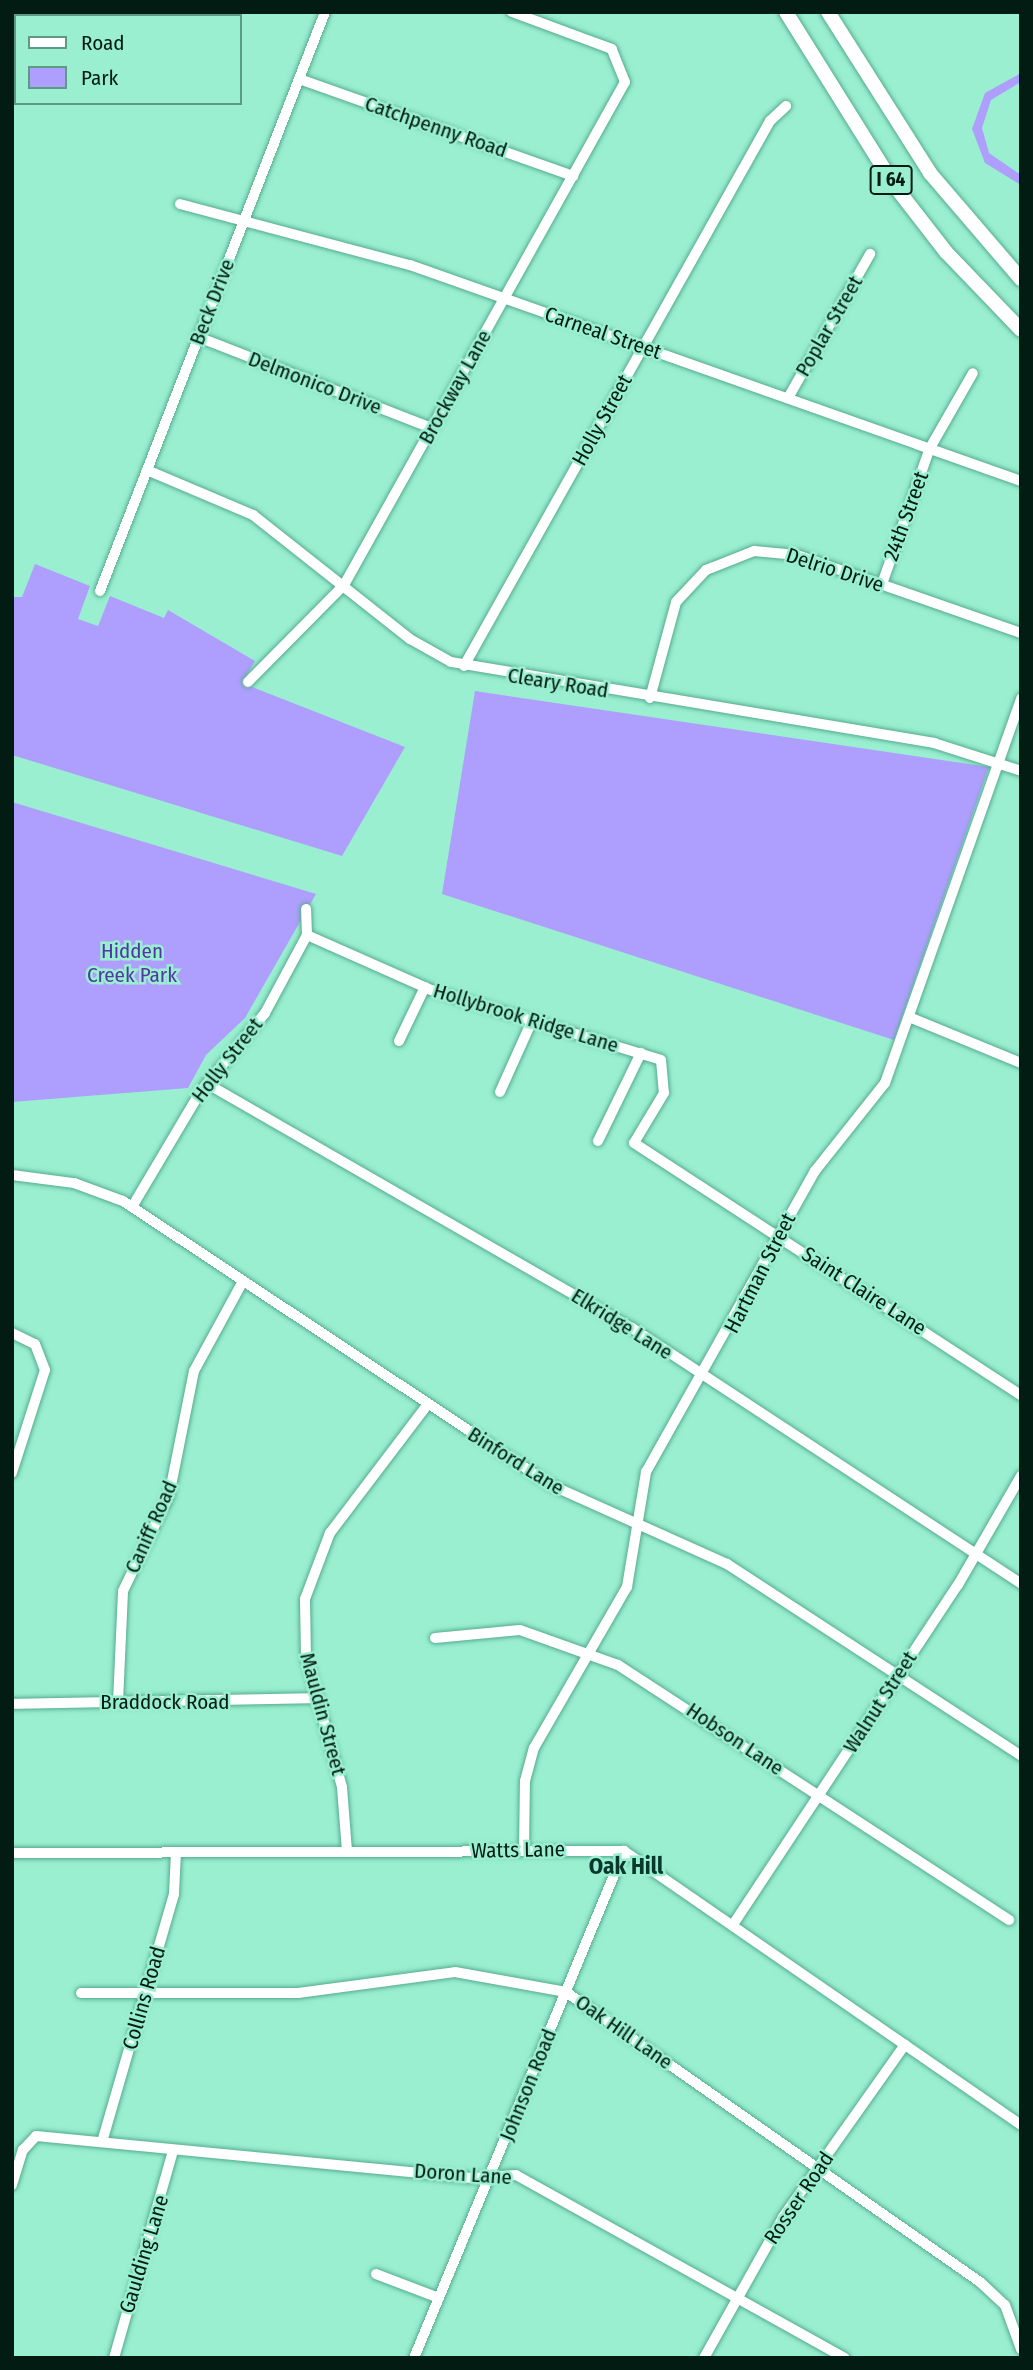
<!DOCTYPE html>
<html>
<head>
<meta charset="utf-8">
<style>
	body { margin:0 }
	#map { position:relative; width:1033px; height:2370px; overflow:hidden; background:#99efd0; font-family:"Fira Sans Condensed",sans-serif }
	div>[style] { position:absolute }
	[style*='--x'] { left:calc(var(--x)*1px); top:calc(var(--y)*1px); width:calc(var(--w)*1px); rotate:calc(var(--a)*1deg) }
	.green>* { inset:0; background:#ae9ffe }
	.roads { filter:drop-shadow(0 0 2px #56ab8f) drop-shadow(0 0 2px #56ab8f) }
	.minor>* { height:10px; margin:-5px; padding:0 5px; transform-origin:5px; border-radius:5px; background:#fff }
	.highway>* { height:14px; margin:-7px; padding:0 7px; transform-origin:7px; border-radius:7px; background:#fff }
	span { translate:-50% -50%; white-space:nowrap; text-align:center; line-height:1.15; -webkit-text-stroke:5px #99efd0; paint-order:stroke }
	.shield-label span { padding:2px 5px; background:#99efd0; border:2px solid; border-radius:5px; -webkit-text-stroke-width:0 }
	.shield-label { font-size:19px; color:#021b13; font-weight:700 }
	.street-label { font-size:21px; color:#021b13 }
	.park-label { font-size:21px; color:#5336a4 }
	.neighbourhood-label { font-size:23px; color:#09392c; font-weight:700 }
	.frame { position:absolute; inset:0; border:14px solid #021b13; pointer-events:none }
	.legend { position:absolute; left:14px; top:14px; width:228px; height:91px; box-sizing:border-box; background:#99efd0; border:2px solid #5d9a84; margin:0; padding:9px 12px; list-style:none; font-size:21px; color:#021b13 }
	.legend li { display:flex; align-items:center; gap:14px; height:35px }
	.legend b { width:35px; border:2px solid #5d9a84 }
</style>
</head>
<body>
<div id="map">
	<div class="green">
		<div style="clip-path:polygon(1021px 73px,1021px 82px,991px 100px,982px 128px,989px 153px,1021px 175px,1021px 185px,985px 163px,972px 129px,985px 93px)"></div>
		<div style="clip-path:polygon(35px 564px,90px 586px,78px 619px,98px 626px,110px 596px,164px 618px,168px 610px,255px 661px,242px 683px,405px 747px,342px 856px,12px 755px,12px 597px,22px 597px)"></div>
		<div style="clip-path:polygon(475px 691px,989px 767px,894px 1040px,442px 894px)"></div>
		<div style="clip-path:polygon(12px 802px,316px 894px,245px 1018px,206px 1055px,188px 1088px,12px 1102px)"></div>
	</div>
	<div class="roads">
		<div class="minor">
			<div style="--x:299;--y:79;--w:291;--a:19.5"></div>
			<div style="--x:180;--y:204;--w:238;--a:14.9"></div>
			<div style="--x:410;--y:265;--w:648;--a:19.47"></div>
			<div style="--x:198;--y:337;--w:251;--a:21.3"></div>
			<div style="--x:788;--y:398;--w:166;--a:-60.3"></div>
			<div style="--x:147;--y:470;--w:115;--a:23"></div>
			<div style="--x:253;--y:515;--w:200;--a:38.3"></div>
			<div style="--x:410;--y:639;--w:47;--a:29.3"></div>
			<div style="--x:451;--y:662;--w:490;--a:9.5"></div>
			<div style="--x:934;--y:743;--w:91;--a:17.8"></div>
			<div style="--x:882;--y:584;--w:144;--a:-70.6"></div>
			<div style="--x:930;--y:448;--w:86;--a:-60.2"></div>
			<div style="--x:100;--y:591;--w:621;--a:-68.76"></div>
			<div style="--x:464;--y:666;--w:625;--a:-60.69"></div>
			<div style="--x:770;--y:121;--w:22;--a:-43"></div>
			<div style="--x:248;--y:682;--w:136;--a:-45.3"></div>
			<div style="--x:344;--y:585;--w:576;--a:-60.81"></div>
			<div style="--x:625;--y:82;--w:35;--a:-112"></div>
			<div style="--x:612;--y:49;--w:107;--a:-159.7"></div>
			<div style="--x:650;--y:698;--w:99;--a:-74.8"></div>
			<div style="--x:676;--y:602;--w:44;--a:-46.8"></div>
			<div style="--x:706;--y:570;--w:52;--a:-21.6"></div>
			<div style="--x:754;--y:551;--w:43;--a:5.3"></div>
			<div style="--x:797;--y:555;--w:237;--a:19.2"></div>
			<div style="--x:307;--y:935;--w:136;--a:23.9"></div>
			<div style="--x:431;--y:990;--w:240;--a:16.9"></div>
			<div style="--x:661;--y:1060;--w:33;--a:85"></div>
			<div style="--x:664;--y:1093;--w:58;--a:121"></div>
			<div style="--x:634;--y:1143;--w:462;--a:33.1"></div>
			<div style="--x:909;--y:1017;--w:121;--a:22.3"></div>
			<div style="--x:399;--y:1041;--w:60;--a:-64.3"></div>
			<div style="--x:211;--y:1086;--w:486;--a:29.9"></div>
			<div style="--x:632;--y:1328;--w:466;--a:33.3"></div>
			<div style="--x:500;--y:1092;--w:76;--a:-65.8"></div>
			<div style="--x:598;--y:1141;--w:98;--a:-64"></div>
			<div style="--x:12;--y:1175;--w:63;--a:7.4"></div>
			<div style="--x:74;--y:1183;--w:52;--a:20.2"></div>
			<div style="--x:123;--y:1201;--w:514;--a:33.57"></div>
			<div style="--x:551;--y:1485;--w:193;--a:24.2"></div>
			<div style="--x:727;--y:1564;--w:351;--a:33.1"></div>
			<div style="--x:132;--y:1207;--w:135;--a:-59.3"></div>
			<div style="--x:201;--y:1091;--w:101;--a:-50.6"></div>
			<div style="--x:265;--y:1013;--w:89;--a:-61.7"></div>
			<div style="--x:307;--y:935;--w:26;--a:-92"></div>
			<div style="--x:12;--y:1333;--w:25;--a:26"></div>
			<div style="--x:35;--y:1344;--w:28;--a:69"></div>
			<div style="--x:45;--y:1370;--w:108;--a:107.8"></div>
			<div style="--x:435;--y:1638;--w:85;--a:-5.4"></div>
			<div style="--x:520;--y:1630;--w:104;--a:19.7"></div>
			<div style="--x:618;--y:1665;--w:467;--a:33.1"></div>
			<div style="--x:118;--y:1702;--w:111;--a:-87.4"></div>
			<div style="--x:123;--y:1591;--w:106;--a:-64.2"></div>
			<div style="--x:169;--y:1496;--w:127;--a:-78.7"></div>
			<div style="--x:194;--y:1371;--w:102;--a:-61.4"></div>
			<div style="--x:12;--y:1704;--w:306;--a:-1.1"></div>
			<div style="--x:524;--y:1850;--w:69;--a:-89.2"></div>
			<div style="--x:525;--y:1781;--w:34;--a:-75"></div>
			<div style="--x:534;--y:1748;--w:186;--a:-60"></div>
			<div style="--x:627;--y:1587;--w:117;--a:-80.6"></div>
			<div style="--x:646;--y:1472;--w:345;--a:-60.7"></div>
			<div style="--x:815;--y:1171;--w:112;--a:-51.5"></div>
			<div style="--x:885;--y:1083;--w:408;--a:-70.5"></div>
			<div style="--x:347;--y:1851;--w:64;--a:-94.5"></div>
			<div style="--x:342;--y:1787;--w:135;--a:-105.5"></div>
			<div style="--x:306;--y:1657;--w:58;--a:-91"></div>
			<div style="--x:305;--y:1599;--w:71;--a:-69.3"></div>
			<div style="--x:330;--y:1533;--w:162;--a:-52.8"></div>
			<div style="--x:12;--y:1853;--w:612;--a:-0.19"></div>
			<div style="--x:624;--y:1851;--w:482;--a:34.6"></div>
			<div style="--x:734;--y:1923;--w:405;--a:-56.5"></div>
			<div style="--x:958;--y:1585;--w:126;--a:-60"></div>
			<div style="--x:81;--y:1993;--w:217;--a:0"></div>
			<div style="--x:298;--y:1993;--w:158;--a:-7.6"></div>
			<div style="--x:455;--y:1972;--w:113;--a:10.2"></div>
			<div style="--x:566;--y:1992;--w:505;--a:35.01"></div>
			<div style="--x:980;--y:2282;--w:34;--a:43"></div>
			<div style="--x:1005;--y:2305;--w:47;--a:70"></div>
			<div style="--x:102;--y:2142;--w:258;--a:-73.8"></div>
			<div style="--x:174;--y:1894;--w:42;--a:-87.3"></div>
			<div style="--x:12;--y:2185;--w:37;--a:-73"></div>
			<div style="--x:23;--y:2150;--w:19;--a:-47"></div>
			<div style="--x:36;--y:2136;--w:438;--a:5.5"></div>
			<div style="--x:472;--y:2178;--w:44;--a:-3.9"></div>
			<div style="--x:516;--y:2175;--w:376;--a:29.1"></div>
			<div style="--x:376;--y:2274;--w:67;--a:20.9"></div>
			<div style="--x:114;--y:2358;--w:215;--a:-74.1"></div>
			<div style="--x:414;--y:2358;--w:549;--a:-67.5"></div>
			<div style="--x:704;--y:2358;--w:162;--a:-60.7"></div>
			<div style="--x:783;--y:2217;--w:211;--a:-54.7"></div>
		</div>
		<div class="highway">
			<div style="--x:786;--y:12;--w:204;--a:58"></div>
			<div style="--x:894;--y:185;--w:85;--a:52.2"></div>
			<div style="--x:946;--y:252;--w:108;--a:46.1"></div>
			<div style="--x:828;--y:12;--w:191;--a:57.6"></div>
			<div style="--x:930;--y:173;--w:140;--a:49.4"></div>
		</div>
	</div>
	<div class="shield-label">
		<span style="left:891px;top:180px">I 64</span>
	</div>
	<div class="street-label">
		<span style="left:436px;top:127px;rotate:19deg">Catchpenny Road</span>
		<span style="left:212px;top:302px;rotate:-69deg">Beck Drive</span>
		<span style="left:829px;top:326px;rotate:-60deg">Poplar Street</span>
		<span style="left:603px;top:333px;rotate:19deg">Carneal Street</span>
		<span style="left:315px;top:383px;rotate:21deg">Delmonico Drive</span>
		<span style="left:455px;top:387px;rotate:-61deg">Brockway Lane</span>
		<span style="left:602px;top:420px;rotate:-61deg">Holly Street</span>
		<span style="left:906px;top:516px;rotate:-70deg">24th Street</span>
		<span style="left:835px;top:570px;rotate:18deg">Delrio Drive</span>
		<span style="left:558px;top:683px;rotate:9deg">Cleary Road</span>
		<span style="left:526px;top:1018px;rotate:17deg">Hollybrook Ridge Lane</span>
		<span style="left:227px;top:1060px;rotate:-52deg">Holly Street</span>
		<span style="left:760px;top:1273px;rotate:-63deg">Hartman Street</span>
		<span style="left:864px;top:1291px;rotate:33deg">Saint Claire Lane</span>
		<span style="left:622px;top:1324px;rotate:32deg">Elkridge Lane</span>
		<span style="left:516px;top:1461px;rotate:32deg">Binford Lane</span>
		<span style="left:151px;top:1527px;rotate:-66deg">Caniff Road</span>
		<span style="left:165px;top:1702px">Braddock Road</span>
		<span style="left:880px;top:1702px;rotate:-57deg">Walnut Street</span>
		<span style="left:323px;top:1714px;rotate:75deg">Mauldin Street</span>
		<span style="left:735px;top:1739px;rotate:34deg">Hobson Lane</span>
		<span style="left:518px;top:1850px;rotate:-1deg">Watts Lane</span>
		<span style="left:144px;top:1998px;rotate:-74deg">Collins Road</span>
		<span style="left:624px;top:2032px;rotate:35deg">Oak Hill Lane</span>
		<span style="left:528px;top:2085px;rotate:-68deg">Johnson Road</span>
		<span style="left:463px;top:2174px;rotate:4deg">Doron Lane</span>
		<span style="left:799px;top:2198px;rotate:-56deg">Rosser Road</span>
		<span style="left:144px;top:2254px;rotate:-73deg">Gaulding Lane</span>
	</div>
	<div class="park-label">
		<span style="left:132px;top:963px">Hidden<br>Creek Park</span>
	</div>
	<div class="neighbourhood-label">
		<span style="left:626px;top:1866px">Oak Hill</span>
	</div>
	<div class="frame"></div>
	<ul class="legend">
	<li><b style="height:9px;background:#fff"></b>Road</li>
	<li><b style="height:19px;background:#ae9ffe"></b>Park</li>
	</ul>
</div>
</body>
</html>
